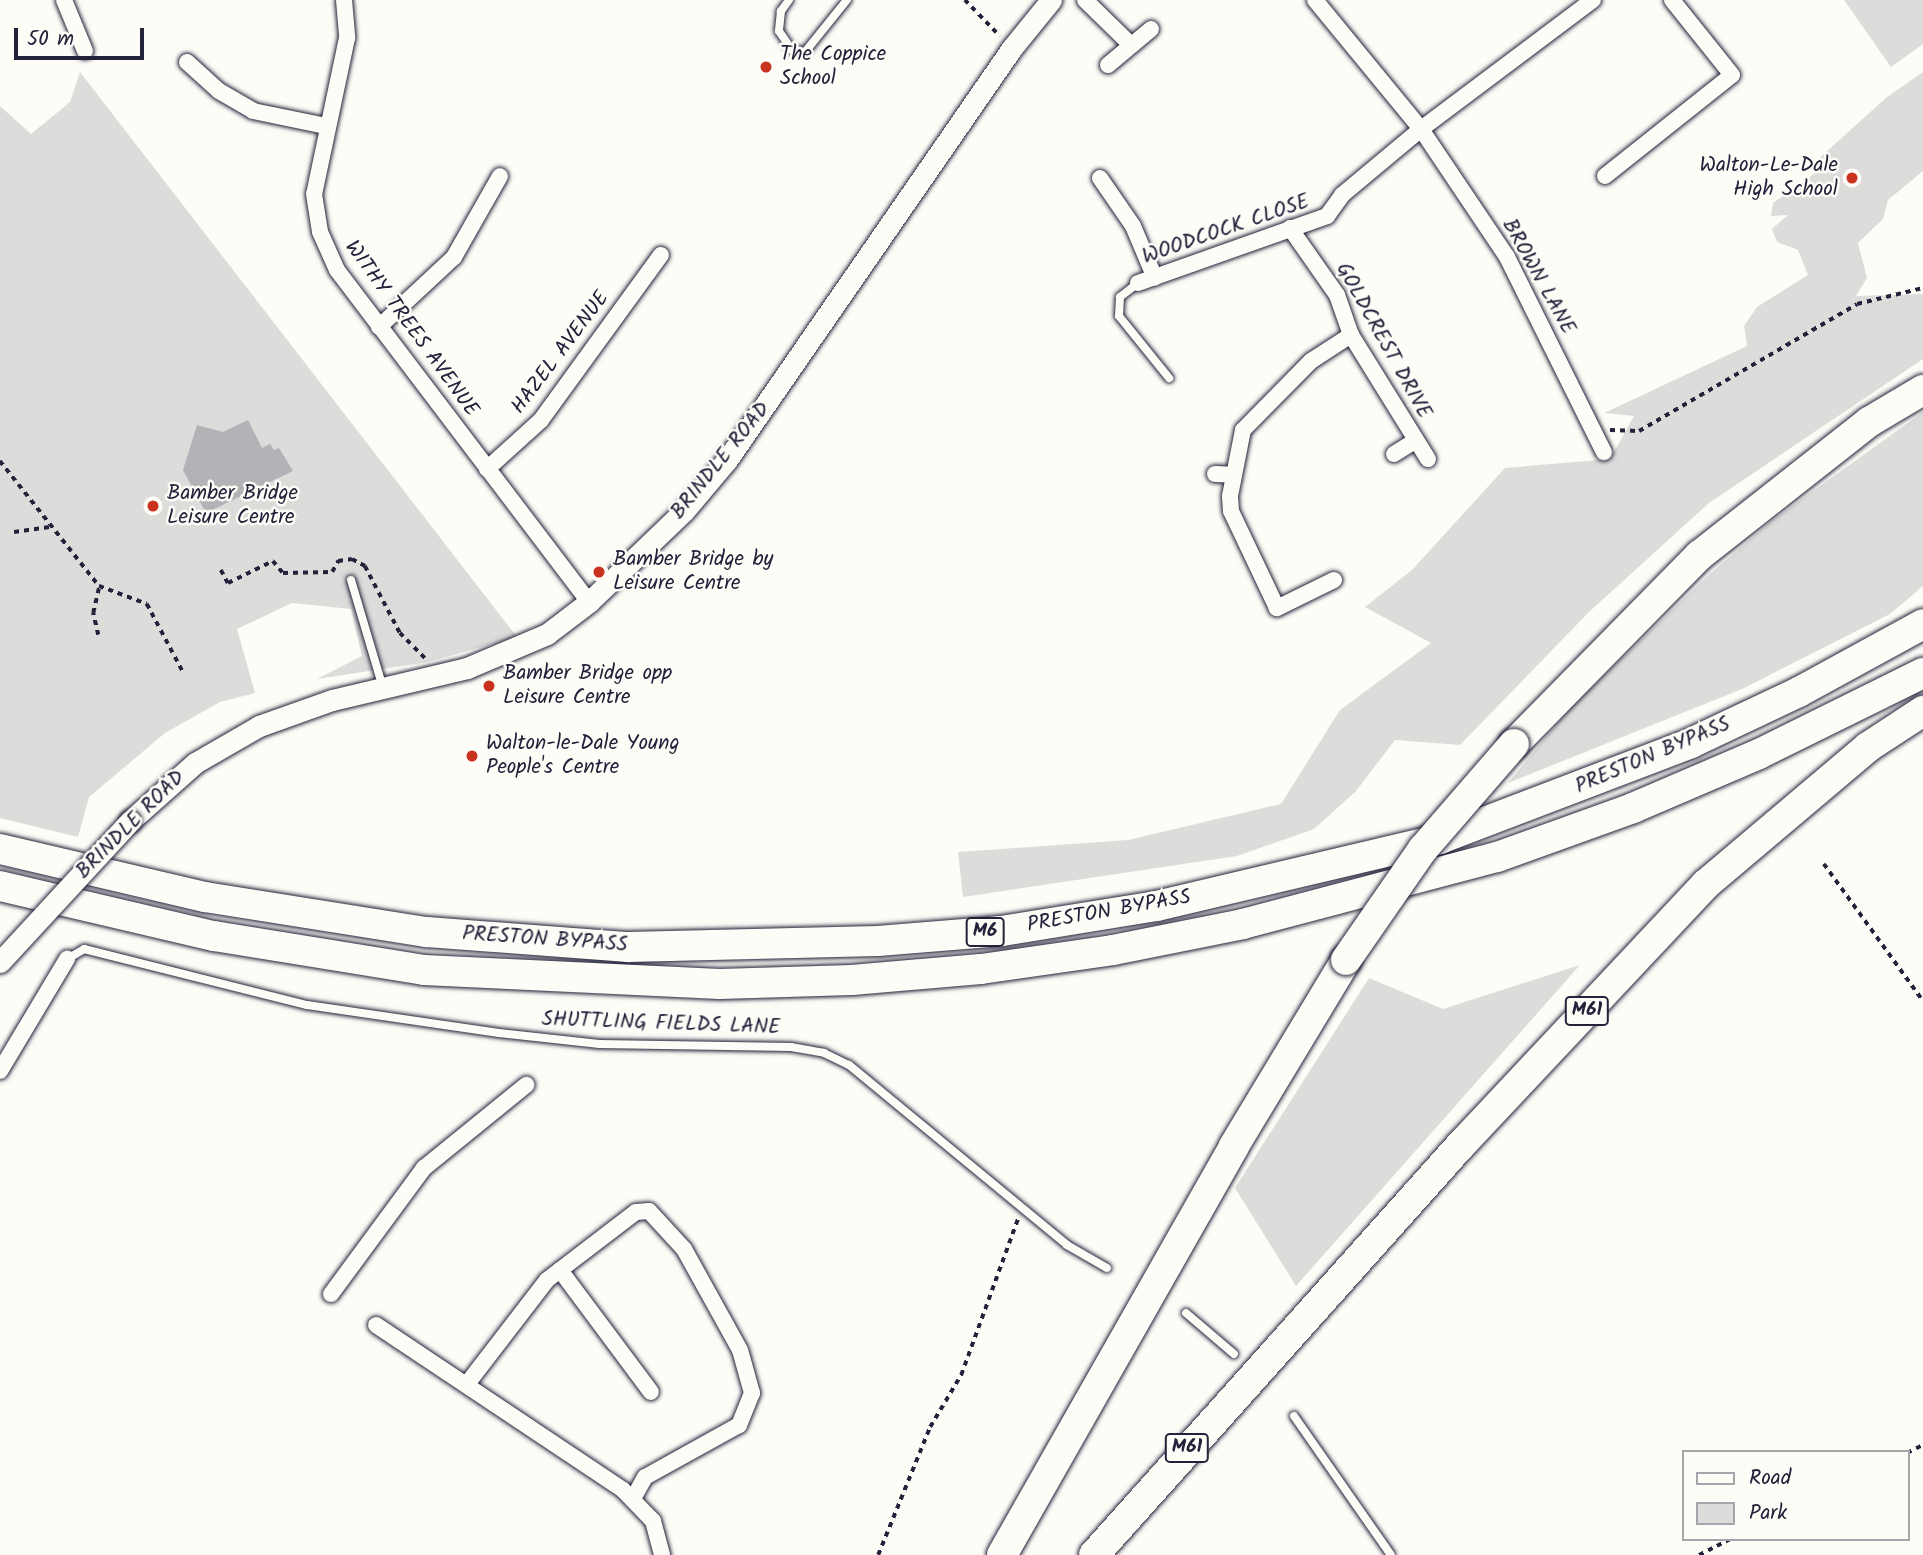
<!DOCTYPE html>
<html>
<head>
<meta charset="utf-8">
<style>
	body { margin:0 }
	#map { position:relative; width:1923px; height:1555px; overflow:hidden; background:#fdfcf7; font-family:Kalam,sans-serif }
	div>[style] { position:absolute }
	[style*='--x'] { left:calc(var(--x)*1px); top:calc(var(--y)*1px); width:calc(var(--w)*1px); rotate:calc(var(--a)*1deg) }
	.green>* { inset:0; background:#dddcdb }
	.water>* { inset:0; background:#b2b2b7 }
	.path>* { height:3.5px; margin-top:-1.75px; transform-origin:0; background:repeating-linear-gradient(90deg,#22223b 0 5px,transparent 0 10px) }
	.roads { filter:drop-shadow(0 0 2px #22223b) drop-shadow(0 0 2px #22223b) }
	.service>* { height:8px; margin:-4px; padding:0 4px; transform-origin:4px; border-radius:4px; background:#fdfcf7 }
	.minor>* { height:16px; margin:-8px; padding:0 8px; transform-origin:8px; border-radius:8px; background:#fdfcf7 }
	.tertiary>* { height:21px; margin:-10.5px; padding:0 10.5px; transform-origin:10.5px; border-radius:10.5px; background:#fdfcf7 }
	.motorway>* { height:30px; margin:-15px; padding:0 15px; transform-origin:15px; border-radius:15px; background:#fdfcf7 }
	.bridges { filter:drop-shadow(0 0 2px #22223b) drop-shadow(0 0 2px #22223b) }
	.tertiary-bridge>* { height:21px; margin:-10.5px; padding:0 10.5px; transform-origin:10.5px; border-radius:10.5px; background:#fdfcf7 }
	.motorway-bridge>* { height:30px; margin:-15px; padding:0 15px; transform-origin:15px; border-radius:15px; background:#fdfcf7 }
	.dots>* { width:19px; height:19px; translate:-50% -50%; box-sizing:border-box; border:4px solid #fdfcf7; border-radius:50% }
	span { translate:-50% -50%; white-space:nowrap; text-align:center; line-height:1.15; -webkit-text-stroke:5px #fdfcf7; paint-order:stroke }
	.shield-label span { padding:2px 5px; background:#fdfcf7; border:2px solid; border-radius:5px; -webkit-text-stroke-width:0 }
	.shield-label { font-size:19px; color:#22223b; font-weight:700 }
	.poi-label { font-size:21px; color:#22223b }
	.left { translate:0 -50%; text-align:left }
	.right { translate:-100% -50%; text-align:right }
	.street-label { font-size:21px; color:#22223b }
	.legend { position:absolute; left:1682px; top:1450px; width:228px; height:91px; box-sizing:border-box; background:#fdfcf7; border:2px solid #a5a5ac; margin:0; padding:9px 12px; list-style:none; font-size:21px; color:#22223b }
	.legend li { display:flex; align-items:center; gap:14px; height:35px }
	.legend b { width:35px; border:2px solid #a5a5ac }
	.scale { position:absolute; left:14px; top:28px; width:130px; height:32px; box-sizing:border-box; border:4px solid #22223b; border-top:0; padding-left:9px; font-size:21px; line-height:24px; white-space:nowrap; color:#22223b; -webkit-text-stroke:5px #fdfcf7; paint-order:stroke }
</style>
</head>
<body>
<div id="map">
	<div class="green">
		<div style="clip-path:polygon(1844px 0,1923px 0,1923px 44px,1891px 67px)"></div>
		<div style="clip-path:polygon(80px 72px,517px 637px,428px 662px,317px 679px,362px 656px,351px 609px,292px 603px,237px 629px,255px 693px,220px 702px,165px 733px,89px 797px,78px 837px,0 818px,0 106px,31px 134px,70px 102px)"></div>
		<div style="clip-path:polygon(1923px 72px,1923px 171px,1888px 200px,1883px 219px,1858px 243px,1867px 278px,1856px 296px,1923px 294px,1923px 359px,1709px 503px,1590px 611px,1460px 745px,1395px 740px,1356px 791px,1314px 829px,1237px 856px,963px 897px,958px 852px,1128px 840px,1281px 804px,1340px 710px,1431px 643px,1365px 607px,1412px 570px,1505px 468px,1610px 459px,1634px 416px,1604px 413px,1747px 346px,1744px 326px,1757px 307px,1808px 275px,1798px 250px,1777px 242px,1772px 229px,1788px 215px,1771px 216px,1773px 203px,1814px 174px,1817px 160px,1887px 97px)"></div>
		<div style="clip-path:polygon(1923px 412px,1923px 586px,1890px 614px,1742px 689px,1508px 783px,1571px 707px,1711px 573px,1773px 520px)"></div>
		<div style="clip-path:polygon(1580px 965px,1296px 1286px,1235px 1188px,1369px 978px,1443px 1009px)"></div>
	</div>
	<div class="water">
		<div style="clip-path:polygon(248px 420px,262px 448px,270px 444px,274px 450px,279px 448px,293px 471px,206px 513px,183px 470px,197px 425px,223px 432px)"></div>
	</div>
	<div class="path">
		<div style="--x:965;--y:0;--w:50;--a:45.8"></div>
		<div style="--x:1610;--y:430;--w:29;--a:2"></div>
		<div style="--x:1639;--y:431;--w:252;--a:-30.2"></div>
		<div style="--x:1857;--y:304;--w:68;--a:-13.6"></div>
		<div style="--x:0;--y:461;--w:159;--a:51.6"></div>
		<div style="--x:99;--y:586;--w:51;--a:20.6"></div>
		<div style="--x:147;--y:604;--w:79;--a:62.1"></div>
		<div style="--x:14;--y:532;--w:36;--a:-8"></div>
		<div style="--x:221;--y:570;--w:15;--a:62"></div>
		<div style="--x:228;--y:583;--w:50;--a:-26.1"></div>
		<div style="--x:273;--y:561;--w:16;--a:50"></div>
		<div style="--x:283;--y:573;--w:49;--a:-1.2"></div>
		<div style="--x:332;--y:572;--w:13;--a:-61"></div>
		<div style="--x:338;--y:561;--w:14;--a:-8"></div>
		<div style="--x:352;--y:559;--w:15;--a:28"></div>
		<div style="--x:365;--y:566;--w:76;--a:62.4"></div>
		<div style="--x:400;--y:633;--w:38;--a:45"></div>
		<div style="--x:98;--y:635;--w:23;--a:-103"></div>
		<div style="--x:93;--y:613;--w:28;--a:-77"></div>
		<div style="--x:1824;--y:864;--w:169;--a:54.1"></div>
		<div style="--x:1907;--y:1453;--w:18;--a:-27"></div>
		<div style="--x:878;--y:1555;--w:138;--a:-67.9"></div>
		<div style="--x:930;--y:1427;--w:61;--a:-59.2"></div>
		<div style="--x:961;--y:1375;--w:167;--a:-70"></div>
		<div style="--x:1699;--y:1555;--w:35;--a:-27"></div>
	</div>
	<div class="roads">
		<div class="service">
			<div style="--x:789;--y:0;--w:14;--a:126"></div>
			<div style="--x:781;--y:11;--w:20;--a:96"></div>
			<div style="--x:779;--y:31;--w:23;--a:56"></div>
			<div style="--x:792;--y:50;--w:13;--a:9"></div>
			<div style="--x:805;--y:52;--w:67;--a:-51.1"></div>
			<div style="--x:1138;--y:283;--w:23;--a:142"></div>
			<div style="--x:1120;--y:297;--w:19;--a:93"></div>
			<div style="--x:1119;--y:316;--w:80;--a:51.1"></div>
			<div style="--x:351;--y:580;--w:113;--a:73.5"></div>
			<div style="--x:67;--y:959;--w:20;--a:-30"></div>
			<div style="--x:84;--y:949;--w:230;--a:14.1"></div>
			<div style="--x:307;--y:1005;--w:194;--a:8.3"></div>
			<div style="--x:499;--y:1033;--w:101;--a:6.3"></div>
			<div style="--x:599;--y:1044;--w:192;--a:0.9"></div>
			<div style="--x:791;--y:1047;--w:34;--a:10"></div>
			<div style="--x:824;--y:1053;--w:28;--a:26"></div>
			<div style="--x:849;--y:1065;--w:283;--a:39.5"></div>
			<div style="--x:1067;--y:1245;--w:46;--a:29.9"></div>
			<div style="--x:1186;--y:1313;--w:63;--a:40.5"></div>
			<div style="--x:1294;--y:1416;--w:169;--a:55.1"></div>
		</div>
		<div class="minor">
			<div style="--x:64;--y:0;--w:55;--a:67.6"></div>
			<div style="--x:344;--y:0;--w:38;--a:85"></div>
			<div style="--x:347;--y:38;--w:159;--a:101.9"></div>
			<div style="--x:314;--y:194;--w:38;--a:81"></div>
			<div style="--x:320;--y:232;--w:42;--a:65.9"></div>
			<div style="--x:337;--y:270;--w:417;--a:52.8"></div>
			<div style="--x:1085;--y:0;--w:63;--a:44.4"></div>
			<div style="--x:1315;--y:0;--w:167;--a:50.6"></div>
			<div style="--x:1421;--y:129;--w:154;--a:56.1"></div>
			<div style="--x:1507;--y:257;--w:218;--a:63.6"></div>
			<div style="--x:187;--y:62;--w:43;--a:42.2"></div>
			<div style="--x:219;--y:91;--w:39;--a:30"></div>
			<div style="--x:253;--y:111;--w:75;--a:11.6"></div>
			<div style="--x:1108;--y:65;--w:56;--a:-39.9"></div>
			<div style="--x:1605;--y:176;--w:162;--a:-38.5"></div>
			<div style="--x:1732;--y:75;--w:96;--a:-128.7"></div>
			<div style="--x:1100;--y:178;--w:58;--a:55.5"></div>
			<div style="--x:1133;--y:226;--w:56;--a:67.1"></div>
			<div style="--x:1290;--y:228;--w:82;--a:55"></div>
			<div style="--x:1337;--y:295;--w:42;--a:70.7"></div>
			<div style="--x:1351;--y:335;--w:146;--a:58.2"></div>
			<div style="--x:1138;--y:283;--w:201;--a:-19.5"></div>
			<div style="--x:1327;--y:216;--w:26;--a:-54"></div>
			<div style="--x:1342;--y:195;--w:103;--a:-39.9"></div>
			<div style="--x:1421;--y:129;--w:215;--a:-36.9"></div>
			<div style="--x:379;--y:327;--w:103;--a:-43"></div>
			<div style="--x:454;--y:257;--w:93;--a:-60.4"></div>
			<div style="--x:1394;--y:454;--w:25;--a:-32"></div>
			<div style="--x:487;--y:469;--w:73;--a:-42.2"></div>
			<div style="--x:541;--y:420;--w:204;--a:-54"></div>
			<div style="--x:1215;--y:474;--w:18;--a:3"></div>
			<div style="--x:1334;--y:580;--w:64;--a:153.8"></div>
			<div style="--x:1277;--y:608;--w:107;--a:-115.4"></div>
			<div style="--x:1231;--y:511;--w:15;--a:-94"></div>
			<div style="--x:1230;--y:496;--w:67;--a:-78.9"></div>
			<div style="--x:1243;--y:430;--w:97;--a:-45.4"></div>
			<div style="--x:1311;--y:361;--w:48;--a:-33"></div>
			<div style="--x:0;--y:1071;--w:131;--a:-59.1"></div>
			<div style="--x:560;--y:1270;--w:152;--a:53.3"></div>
			<div style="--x:331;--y:1294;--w:157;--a:-53.6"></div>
			<div style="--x:424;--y:1168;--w:132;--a:-39.1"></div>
			<div style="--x:376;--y:1325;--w:297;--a:33.7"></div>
			<div style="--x:623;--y:1490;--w:43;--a:45.9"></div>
			<div style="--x:653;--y:1521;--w:35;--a:75"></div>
			<div style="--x:467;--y:1384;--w:131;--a:-52.4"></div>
			<div style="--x:547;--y:1280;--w:112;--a:-37.4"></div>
			<div style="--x:636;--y:1212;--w:13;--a:-4"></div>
			<div style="--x:649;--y:1211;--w:52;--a:47.4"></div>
			<div style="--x:684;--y:1249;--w:115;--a:61"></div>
			<div style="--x:740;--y:1350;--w:45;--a:74.4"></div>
			<div style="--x:752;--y:1393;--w:35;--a:112"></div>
			<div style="--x:739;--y:1425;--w:107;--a:151"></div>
			<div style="--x:645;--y:1477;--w:25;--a:119"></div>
		</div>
		<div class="tertiary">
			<div style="--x:130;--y:821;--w:87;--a:-41.7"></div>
			<div style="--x:195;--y:763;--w:74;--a:-30"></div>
			<div style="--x:259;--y:726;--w:77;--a:-19.6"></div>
			<div style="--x:332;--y:700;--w:139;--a:-13.3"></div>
			<div style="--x:467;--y:668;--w:87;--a:-23"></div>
			<div style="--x:547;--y:634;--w:53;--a:-37.3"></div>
			<div style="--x:589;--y:602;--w:132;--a:-43.8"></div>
			<div style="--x:684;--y:511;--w:67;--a:-49.9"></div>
			<div style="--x:727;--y:460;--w:501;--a:-55.33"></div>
			<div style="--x:1012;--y:48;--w:62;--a:-50.9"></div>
		</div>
		<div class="motorway">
			<div style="--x:1514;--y:744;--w:265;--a:-45.5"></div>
			<div style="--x:1700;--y:555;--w:215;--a:-38.2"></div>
			<div style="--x:1869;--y:422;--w:63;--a:-30.7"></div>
			<div style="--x:0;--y:849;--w:211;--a:13.2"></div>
			<div style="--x:205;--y:897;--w:225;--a:9"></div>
			<div style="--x:427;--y:932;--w:202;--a:4.3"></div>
			<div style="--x:628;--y:947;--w:250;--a:-1.4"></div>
			<div style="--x:878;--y:941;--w:124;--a:-4.6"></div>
			<div style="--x:1002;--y:931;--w:157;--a:-9.2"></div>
			<div style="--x:1157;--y:906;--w:291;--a:-13.3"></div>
			<div style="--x:1440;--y:839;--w:269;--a:-20.9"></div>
			<div style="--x:1691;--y:743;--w:119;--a:-25.3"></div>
			<div style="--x:1799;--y:692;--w:141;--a:-28.7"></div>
			<div style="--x:0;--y:886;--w:220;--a:13.2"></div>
			<div style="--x:214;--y:936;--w:213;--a:9.2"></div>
			<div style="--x:424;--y:970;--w:296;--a:2.7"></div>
			<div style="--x:720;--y:984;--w:132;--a:-1.7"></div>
			<div style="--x:852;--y:980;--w:129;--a:-4.9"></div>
			<div style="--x:981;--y:969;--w:133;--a:-8.2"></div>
			<div style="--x:1113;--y:950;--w:133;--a:-11.3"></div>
			<div style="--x:1243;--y:924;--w:263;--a:-14.8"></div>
			<div style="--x:1497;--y:857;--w:145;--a:-19.8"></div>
			<div style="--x:1633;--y:808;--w:137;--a:-23.2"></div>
			<div style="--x:1759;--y:754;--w:183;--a:-26.3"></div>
			<div style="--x:1002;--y:1555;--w:470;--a:-60.4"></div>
			<div style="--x:1234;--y:1146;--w:217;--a:-58.9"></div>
			<div style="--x:1094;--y:1555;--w:549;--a:-48.18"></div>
			<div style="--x:1460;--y:1146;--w:359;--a:-46.8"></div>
			<div style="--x:1706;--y:884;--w:212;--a:-40.2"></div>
			<div style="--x:1868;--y:747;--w:66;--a:-33.2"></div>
		</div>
	</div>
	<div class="bridges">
		<div class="tertiary-bridge">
			<div style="--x:0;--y:962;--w:192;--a:-47.3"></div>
		</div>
		<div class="motorway-bridge">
			<div style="--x:1346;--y:960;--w:135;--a:-55.3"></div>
			<div style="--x:1423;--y:849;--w:139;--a:-49.1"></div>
		</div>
	</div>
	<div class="dots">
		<div style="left:766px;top:67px;background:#c8321e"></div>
		<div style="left:1852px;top:178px;background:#c8321e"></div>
		<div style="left:153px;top:506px;background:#c8321e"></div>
		<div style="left:599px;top:572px;background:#c8321e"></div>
		<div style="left:489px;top:686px;background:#c8321e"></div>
		<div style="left:472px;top:756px;background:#c8321e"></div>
	</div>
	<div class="shield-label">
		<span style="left:985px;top:932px">M6</span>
		<span style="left:1587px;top:1011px">M61</span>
		<span style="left:1187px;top:1448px">M61</span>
	</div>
	<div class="poi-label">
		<span class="left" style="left:780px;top:67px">The Coppice<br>School</span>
		<span class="right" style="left:1838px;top:178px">Walton-Le-Dale<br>High School</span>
		<span class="left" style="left:167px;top:506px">Bamber Bridge<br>Leisure Centre</span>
		<span class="left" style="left:613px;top:572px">Bamber Bridge by<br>Leisure Centre</span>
		<span class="left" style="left:503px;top:686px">Bamber Bridge opp<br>Leisure Centre</span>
		<span class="left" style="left:486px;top:756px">Walton-le-Dale Young<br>People's Centre</span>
	</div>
	<div class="street-label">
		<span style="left:1226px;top:230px;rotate:-19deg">WOODCOCK CLOSE</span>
		<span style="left:1538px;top:277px;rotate:61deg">BROWN LANE</span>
		<span style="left:411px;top:329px;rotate:54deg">WITHY TREES AVENUE</span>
		<span style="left:1383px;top:341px;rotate:61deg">GOLDCREST DRIVE</span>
		<span style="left:561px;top:353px;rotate:-53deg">HAZEL AVENUE</span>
		<span style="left:721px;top:461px;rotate:-51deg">BRINDLE ROAD</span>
		<span style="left:1653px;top:756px;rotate:-23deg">PRESTON BYPASS</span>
		<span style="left:131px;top:825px;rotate:-45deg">BRINDLE ROAD</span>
		<span style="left:1109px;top:912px;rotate:-10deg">PRESTON BYPASS</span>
		<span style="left:545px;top:940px;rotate:4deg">PRESTON BYPASS</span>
		<span style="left:661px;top:1024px;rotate:2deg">SHUTTLING FIELDS LANE</span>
	</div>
	<ul class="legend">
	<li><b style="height:9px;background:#fdfcf7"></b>Road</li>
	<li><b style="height:19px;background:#dddcdb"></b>Park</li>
	</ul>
	<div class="scale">50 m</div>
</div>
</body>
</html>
